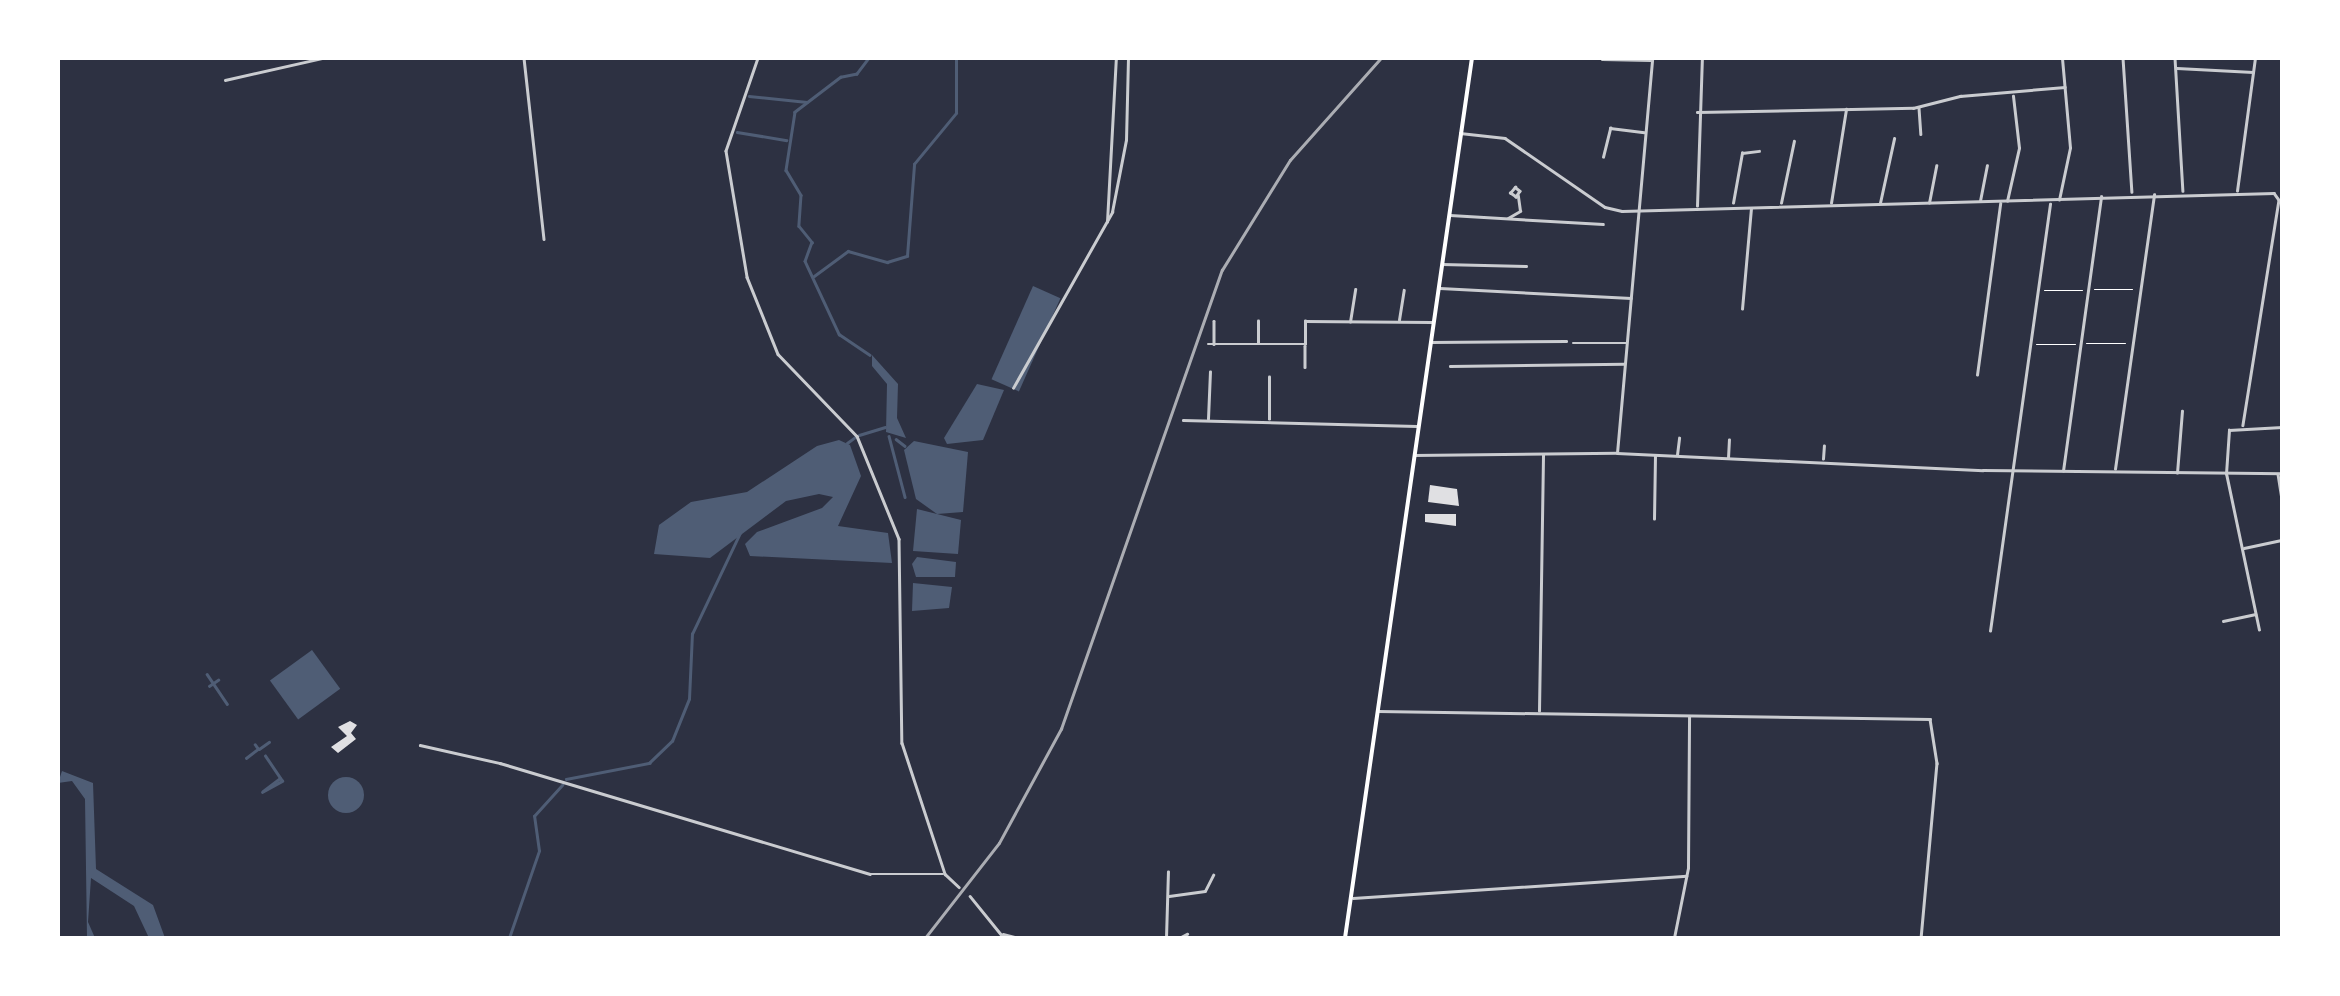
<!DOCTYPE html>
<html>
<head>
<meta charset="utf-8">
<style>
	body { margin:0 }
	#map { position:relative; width:2340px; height:996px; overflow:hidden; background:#2d3142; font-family:Georgia,serif }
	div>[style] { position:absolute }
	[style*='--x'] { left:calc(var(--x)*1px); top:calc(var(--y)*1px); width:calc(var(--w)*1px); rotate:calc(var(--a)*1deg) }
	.water>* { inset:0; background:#4f5d75; transform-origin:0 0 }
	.round { border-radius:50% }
	.stream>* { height:2.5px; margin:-1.25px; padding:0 1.25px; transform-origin:1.25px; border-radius:1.25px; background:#4f5d75 }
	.building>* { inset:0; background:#e0e0e3 }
	.path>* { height:1px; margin:-0.5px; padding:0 0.5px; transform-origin:0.5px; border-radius:0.5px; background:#fff }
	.minor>* { height:2.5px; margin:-1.25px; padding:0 1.25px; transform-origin:1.25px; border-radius:1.25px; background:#caccd0 }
	.secondary>* { height:4px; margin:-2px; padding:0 2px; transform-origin:2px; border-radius:2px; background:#fff }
	.rail>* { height:2.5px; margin:-1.25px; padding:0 1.25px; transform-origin:1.25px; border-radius:1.25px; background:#abadb3 }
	span { translate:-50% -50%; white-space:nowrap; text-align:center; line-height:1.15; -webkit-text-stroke:10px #fff; paint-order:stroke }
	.frame { position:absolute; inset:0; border:60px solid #fff; pointer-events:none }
</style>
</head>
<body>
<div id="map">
	<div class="water">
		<div style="left:1033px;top:286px;width:30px;height:102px;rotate:24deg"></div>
		<div style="clip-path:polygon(872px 355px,898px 384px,897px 418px,906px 438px,886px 432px,887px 384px,872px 366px)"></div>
		<div style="clip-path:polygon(977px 384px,1004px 390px,983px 440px,947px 444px,944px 438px)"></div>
		<div style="clip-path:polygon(839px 440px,850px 445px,861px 476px,838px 526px,888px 533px,892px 563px,750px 556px,745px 544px,757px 532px,822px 508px,833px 497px,819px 494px,786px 501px,710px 558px,654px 554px,659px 525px,691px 502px,747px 492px,817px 446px)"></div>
		<div style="clip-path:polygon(914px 441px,968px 452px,963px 512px,937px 514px,916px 499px,904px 450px)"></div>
		<div style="clip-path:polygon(917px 509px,961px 520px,958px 554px,913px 551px)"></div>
		<div style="clip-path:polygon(917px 557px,956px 562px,955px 577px,916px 577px,912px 564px)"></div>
		<div style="clip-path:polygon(913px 583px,952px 587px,949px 608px,912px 611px)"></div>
		<div style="left:312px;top:650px;width:48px;height:52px;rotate:54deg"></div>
		<div style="clip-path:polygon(62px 771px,93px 783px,96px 869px,153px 905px,165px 938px,149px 938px,134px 906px,91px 878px,88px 922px,95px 938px,87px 938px,85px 799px,72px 781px,58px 783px)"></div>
		<div class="round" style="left:328px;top:777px;width:36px;height:36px"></div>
	</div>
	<div class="stream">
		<div style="--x:869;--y:58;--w:20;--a:127"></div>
		<div style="--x:857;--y:74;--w:16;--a:169"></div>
		<div style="--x:841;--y:77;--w:58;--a:142.7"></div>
		<div style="--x:795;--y:112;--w:59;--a:98.8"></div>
		<div style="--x:786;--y:170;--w:29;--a:59"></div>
		<div style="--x:801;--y:195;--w:31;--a:94"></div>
		<div style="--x:799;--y:226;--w:21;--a:51"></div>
		<div style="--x:812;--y:242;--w:20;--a:110"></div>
		<div style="--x:805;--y:261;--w:81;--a:65"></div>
		<div style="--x:839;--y:334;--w:37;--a:34"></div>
		<div style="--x:749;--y:96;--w:58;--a:5.9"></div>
		<div style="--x:737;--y:132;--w:50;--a:9.3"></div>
		<div style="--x:814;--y:276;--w:42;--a:-36.3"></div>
		<div style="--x:848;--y:251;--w:41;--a:15.8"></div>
		<div style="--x:887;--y:262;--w:21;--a:-17"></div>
		<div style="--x:907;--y:256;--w:92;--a:-85.6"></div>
		<div style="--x:914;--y:164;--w:66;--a:-50.5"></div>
		<div style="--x:956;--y:113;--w:55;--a:-90"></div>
		<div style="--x:859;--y:435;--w:27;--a:-17"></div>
		<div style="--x:889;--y:436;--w:63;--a:75.3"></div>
		<div style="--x:896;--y:439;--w:11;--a:38"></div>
		<div style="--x:847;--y:443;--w:9;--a:-36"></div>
		<div style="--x:207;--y:674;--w:36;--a:56"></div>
		<div style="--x:209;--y:686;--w:11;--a:-34"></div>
		<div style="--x:259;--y:749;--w:12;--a:-35"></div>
		<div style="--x:246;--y:758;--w:15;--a:-37"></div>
		<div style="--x:258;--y:749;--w:5;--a:-127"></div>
		<div style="--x:566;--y:779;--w:85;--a:-10.9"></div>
		<div style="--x:649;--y:763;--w:32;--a:-44"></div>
		<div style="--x:672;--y:741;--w:45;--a:-68"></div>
		<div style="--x:689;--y:699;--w:65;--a:-87.4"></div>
		<div style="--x:692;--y:634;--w:114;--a:-64.6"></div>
		<div style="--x:263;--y:791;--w:21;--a:-37"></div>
		<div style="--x:262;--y:792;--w:23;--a:-29"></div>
		<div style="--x:282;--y:781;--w:30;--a:-124"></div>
		<div style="--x:509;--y:938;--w:92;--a:-71"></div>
		<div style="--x:539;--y:851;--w:35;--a:-98"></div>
		<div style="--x:534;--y:816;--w:42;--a:-47.9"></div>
	</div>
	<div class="building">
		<div style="clip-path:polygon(1430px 485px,1457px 489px,1459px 506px,1428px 502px)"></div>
		<div style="clip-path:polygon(1425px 514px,1456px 514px,1456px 526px,1425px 522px)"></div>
		<div style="clip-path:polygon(350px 721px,357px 725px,351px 733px,356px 739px,338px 753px,331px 747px,347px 736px,338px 727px)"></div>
	</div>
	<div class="path">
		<div style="--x:2094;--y:289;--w:38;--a:0"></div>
		<div style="--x:2044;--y:290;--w:38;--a:0"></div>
		<div style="--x:2086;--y:343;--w:39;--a:0"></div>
		<div style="--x:2036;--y:344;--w:39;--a:0"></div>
	</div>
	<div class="minor">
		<div style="--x:524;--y:58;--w:182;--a:83.7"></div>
		<div style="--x:758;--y:58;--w:98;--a:109"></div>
		<div style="--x:726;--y:151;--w:128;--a:80.5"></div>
		<div style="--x:747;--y:277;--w:83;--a:68.1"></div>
		<div style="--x:778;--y:354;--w:114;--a:46.1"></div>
		<div style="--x:857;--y:436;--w:111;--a:67.8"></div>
		<div style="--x:899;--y:539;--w:204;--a:89.2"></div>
		<div style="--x:902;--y:743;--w:138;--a:71.8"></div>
		<div style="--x:945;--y:874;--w:19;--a:43"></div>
		<div style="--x:2123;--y:58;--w:134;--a:86.2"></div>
		<div style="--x:2175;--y:58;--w:133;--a:86.6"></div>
		<div style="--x:1602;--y:59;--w:48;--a:1.2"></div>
		<div style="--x:2177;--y:68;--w:76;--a:3"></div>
		<div style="--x:225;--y:80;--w:100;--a:-12.7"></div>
		<div style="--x:1919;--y:108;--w:26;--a:86"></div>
		<div style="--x:1697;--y:112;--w:216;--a:-1.1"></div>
		<div style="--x:1913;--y:108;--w:49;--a:-14.3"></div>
		<div style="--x:1960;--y:96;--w:105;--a:-4.9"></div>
		<div style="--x:1460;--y:133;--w:45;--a:6.3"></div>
		<div style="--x:1505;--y:138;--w:121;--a:34.6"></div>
		<div style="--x:1605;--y:207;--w:17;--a:13"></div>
		<div style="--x:1622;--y:211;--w:652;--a:-1.58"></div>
		<div style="--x:2274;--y:193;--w:9;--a:54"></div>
		<div style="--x:2279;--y:200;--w:228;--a:99.1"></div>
		<div style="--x:1603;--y:157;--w:30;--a:-76"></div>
		<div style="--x:1610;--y:128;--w:34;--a:7"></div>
		<div style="--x:1515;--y:187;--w:6;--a:39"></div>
		<div style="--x:1520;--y:191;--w:7;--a:124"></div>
		<div style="--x:1516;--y:197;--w:7;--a:-146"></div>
		<div style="--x:1510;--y:193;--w:8;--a:-50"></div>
		<div style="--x:2237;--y:191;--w:134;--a:-82.3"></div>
		<div style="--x:2059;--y:200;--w:53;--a:-78.1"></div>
		<div style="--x:2070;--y:148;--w:90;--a:-95.1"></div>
		<div style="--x:1980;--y:201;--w:36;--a:-79"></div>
		<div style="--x:2007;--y:201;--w:54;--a:-77.2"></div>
		<div style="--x:2019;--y:148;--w:52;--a:-96.6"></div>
		<div style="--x:1733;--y:203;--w:51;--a:-79.8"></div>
		<div style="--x:1742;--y:153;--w:17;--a:-7"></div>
		<div style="--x:1781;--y:203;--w:63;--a:-78.2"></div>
		<div style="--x:1831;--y:203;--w:95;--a:-80.9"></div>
		<div style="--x:1880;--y:203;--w:66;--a:-77.7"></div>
		<div style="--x:1929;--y:203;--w:38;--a:-79"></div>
		<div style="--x:1697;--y:206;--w:148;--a:-88.1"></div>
		<div style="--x:1450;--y:215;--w:153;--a:3.4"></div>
		<div style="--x:1508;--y:218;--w:14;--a:-30"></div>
		<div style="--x:1520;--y:211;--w:15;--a:-98"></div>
		<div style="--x:1107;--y:222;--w:164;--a:-86.9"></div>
		<div style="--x:1442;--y:264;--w:84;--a:1.4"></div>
		<div style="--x:1440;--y:288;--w:191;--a:3"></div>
		<div style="--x:1742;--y:309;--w:101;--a:-84.9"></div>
		<div style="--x:1399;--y:320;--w:30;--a:-81"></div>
		<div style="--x:1214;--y:321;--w:23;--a:90"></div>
		<div style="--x:1350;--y:322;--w:33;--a:-81"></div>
		<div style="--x:1431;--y:342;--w:135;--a:-0.4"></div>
		<div style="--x:1258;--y:343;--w:22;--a:-90"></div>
		<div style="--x:1573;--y:343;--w:53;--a:0"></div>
		<div style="--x:1208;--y:344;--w:97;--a:0"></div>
		<div style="--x:1305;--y:344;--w:23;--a:-90"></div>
		<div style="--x:1305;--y:321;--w:126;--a:0.5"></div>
		<div style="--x:1305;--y:346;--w:21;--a:90"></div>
		<div style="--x:1450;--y:366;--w:174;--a:-0.7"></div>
		<div style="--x:1977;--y:375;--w:173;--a:-82.3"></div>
		<div style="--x:1013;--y:388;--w:202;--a:-60.6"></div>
		<div style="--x:1112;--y:212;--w:73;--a:-79"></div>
		<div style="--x:1126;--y:140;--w:82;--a:-88.6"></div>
		<div style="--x:1208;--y:419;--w:47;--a:-87.6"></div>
		<div style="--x:1269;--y:419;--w:42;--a:-90"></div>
		<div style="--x:1183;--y:420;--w:233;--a:1.5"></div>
		<div style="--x:1617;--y:453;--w:397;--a:-84.9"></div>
		<div style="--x:1414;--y:455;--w:203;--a:-0.6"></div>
		<div style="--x:1617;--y:453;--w:366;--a:2.7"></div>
		<div style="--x:1983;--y:470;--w:299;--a:0.6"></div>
		<div style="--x:1677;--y:455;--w:17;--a:-83"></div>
		<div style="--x:1728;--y:458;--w:18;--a:-87"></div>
		<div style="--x:1823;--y:459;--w:13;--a:-86"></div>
		<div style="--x:2115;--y:469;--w:277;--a:-81.9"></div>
		<div style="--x:2063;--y:471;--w:277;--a:-82.1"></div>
		<div style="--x:2177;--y:473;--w:62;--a:-85.4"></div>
		<div style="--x:2278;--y:474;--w:24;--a:81"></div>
		<div style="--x:1654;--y:519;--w:63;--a:-89.1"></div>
		<div style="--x:2244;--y:548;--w:39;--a:-12"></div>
		<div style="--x:2223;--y:621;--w:33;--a:-12"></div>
		<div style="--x:2259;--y:630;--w:159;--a:-101.9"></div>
		<div style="--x:2226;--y:474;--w:44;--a:-86.1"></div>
		<div style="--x:2229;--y:430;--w:53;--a:-3.2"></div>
		<div style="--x:1990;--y:631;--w:431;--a:-82"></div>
		<div style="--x:1378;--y:711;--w:552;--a:0.83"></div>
		<div style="--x:1930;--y:719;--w:45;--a:81"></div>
		<div style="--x:1937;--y:763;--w:176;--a:95.2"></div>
		<div style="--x:1539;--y:711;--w:256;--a:-89.1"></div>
		<div style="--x:420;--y:745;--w:82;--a:12.7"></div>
		<div style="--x:500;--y:763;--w:386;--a:16.7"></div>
		<div style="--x:870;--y:874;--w:73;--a:0"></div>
		<div style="--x:970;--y:896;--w:54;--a:51"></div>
		<div style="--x:1169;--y:896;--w:36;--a:-8"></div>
		<div style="--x:1205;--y:891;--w:18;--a:-63"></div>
		<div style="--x:1353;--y:898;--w:334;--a:-3.8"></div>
		<div style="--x:1003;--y:934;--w:16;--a:14"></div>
		<div style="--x:1166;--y:938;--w:66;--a:-88.3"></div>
		<div style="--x:1179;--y:938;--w:9;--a:-27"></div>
		<div style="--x:1674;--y:938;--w:71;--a:-78.7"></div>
		<div style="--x:1688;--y:868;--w:151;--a:-89.6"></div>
	</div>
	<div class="secondary">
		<div style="--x:1345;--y:938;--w:889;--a:-81.79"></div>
	</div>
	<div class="rail">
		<div style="--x:925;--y:938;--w:120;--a:-52.1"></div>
		<div style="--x:999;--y:843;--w:130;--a:-61.5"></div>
		<div style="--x:1061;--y:729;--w:486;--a:-70.7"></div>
		<div style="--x:1222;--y:270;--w:129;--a:-58.3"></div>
		<div style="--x:1290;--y:160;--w:137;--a:-48.3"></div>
	</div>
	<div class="frame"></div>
</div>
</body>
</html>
